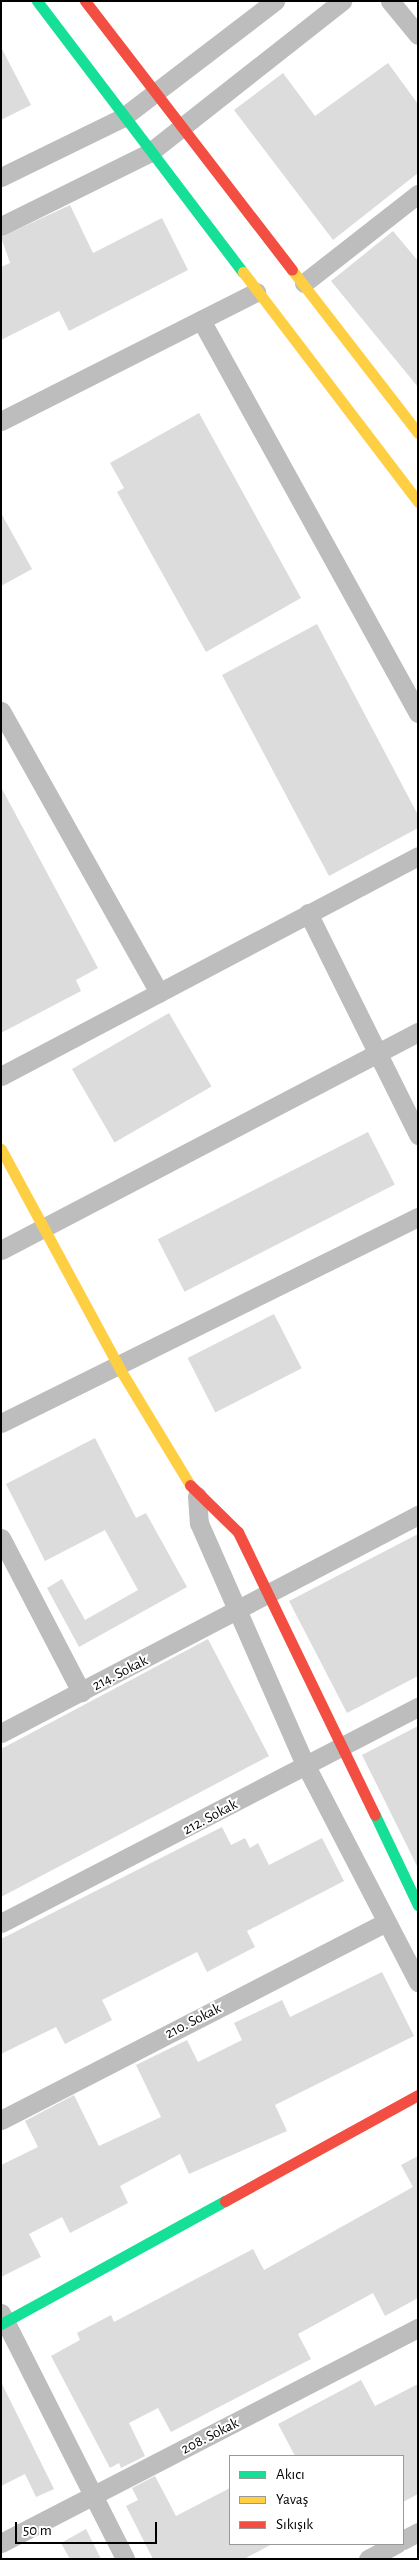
<!DOCTYPE html>
<html>
<head>
<meta charset="utf-8">
<style>
	body { margin:0 }
	#map { position:relative; width:419px; height:2560px; overflow:hidden; background:#fff; font-family:"Alegreya Sans",sans-serif }
	div>[style] { position:absolute }
	[style*='--x'] { left:calc(var(--x)*1px); top:calc(var(--y)*1px); width:calc(var(--w)*1px); rotate:calc(var(--a)*1deg) }
	.building>* { inset:0; background:#dcdcdc; transform-origin:0 0 }
	.street>* { height:19px; margin:-9.5px; padding:0 9.5px; transform-origin:9.5px; border-radius:9.5px; background:#bdbdbd }
	.fast>* { height:11px; margin:-5.5px; padding:0 5.5px; transform-origin:5.5px; border-radius:5.5px; background:#16e098 }
	.slow>* { height:11px; margin:-5.5px; padding:0 5.5px; transform-origin:5.5px; border-radius:5.5px; background:#ffcf43 }
	.jam>* { height:11px; margin:-5.5px; padding:0 5.5px; transform-origin:5.5px; border-radius:5.5px; background:#f24e42 }
	span { translate:-50% -50%; white-space:nowrap; text-align:center; line-height:1.15; -webkit-text-stroke:4px #fff; paint-order:stroke }
	.street-label { font-size:15px; color:#000 }
	.frame { position:absolute; inset:0; border:2px solid #000; pointer-events:none }
	.legend { position:absolute; left:229px; top:2455px; width:175px; height:90px; box-sizing:border-box; background:#fff; border:1px solid #999; margin:0; padding:6px 9px; list-style:none; font-size:15px; color:#000 }
	.legend li { display:flex; align-items:center; gap:10px; height:25px }
	.legend b { width:25px; border:1px solid #999 }
	.scale { position:absolute; left:15px; top:2522px; width:142px; height:22px; box-sizing:border-box; border:2px solid #000; border-top:0; padding-left:6px; font-size:15px; line-height:18px; white-space:nowrap; color:#000; -webkit-text-stroke:4px #fff; paint-order:stroke }
</style>
</head>
<body>
<div id="map">
	<div class="building">
		<div style="clip-path:polygon(1px 47px,31px 105px,1px 120px)"></div>
		<div style="clip-path:polygon(388px 63px,418px 104px,418px 173px,333px 240px,234px 110px,283px 73px,315px 116px)"></div>
		<div style="clip-path:polygon(70px 205px,93px 253px,162px 218px,188px 270px,69px 331px,59px 311px,1px 340px,1px 267px,10px 263px,1px 237px)"></div>
		<div style="clip-path:polygon(393px 231px,418px 261px,418px 387px,331px 281px)"></div>
		<div style="clip-path:polygon(199px 413px,301px 598px,206px 652px,117px 492px,124px 488px,110px 463px)"></div>
		<div style="clip-path:polygon(1px 513px,32px 569px,1px 586px)"></div>
		<div style="clip-path:polygon(317px 624px,418px 815px,418px 828px,329px 876px,222px 675px)"></div>
		<div style="clip-path:polygon(1px 787px,98px 968px,76px 980px,81px 991px,1px 1033px)"></div>
		<div style="left:169px;top:1013px;width:85px;height:112px;rotate:60deg"></div>
		<div style="left:368px;top:1132px;width:59px;height:236px;rotate:63deg"></div>
		<div style="left:274px;top:1314px;width:61px;height:97px;rotate:63deg"></div>
		<div style="clip-path:polygon(95px 1438px,136px 1518px,146px 1513px,187px 1587px,79px 1647px,47px 1588px,62px 1579px,85px 1620px,138px 1590px,105px 1530px,45px 1561px,6px 1484px)"></div>
		<div style="clip-path:polygon(418px 1534px,418px 1676px,347px 1713px,289px 1601px)"></div>
		<div style="clip-path:polygon(208px 1639px,269px 1756px,1px 1897px,1px 1749px)"></div>
		<div style="clip-path:polygon(418px 1726px,418px 1868px,362px 1755px)"></div>
		<div style="clip-path:polygon(222px 1827px,231px 1845px,245px 1838px,250px 1848px,258px 1843px,269px 1865px,322px 1838px,344px 1881px,247px 1931px,255px 1947px,207px 1972px,197px 1952px,102px 2000px,112px 2020px,65px 2044px,56px 2027px,1px 2054px,1px 1939px)"></div>
		<div style="clip-path:polygon(382px 1972px,414px 2036px,275px 2105px,287px 2131px,189px 2174px,180px 2154px,120px 2186px,128px 2203px,70px 2233px,62px 2217px,29px 2234px,41px 2257px,1px 2277px,1px 2165px,38px 2147px,25px 2121px,74px 2095px,99px 2146px,161px 2117px,136px 2065px,187px 2040px,198px 2062px,242px 2040px,234px 2023px,282px 2000px,290px 2017px)"></div>
		<div style="clip-path:polygon(418px 2156px,418px 2298px,385px 2316px,373px 2293px,298px 2334px,311px 2359px,171px 2432px,158px 2408px,129px 2423px,145px 2456px,121px 2468px,119px 2463px,110px 2468px,51px 2356px,80px 2340px,77px 2333px,111px 2315px,114px 2322px,253px 2249px,264px 2270px,413px 2187px,401px 2165px)"></div>
		<div style="clip-path:polygon(361px 2380px,375px 2406px,418px 2384px,418px 2494px,403px 2502px,403px 2456px,295px 2456px,278px 2424px)"></div>
		<div style="clip-path:polygon(1px 2382px,54px 2489px,36px 2497px,25px 2474px,1px 2486px)"></div>
		<div style="clip-path:polygon(155px 2476px,176px 2516px,230px 2488px,230px 2544px,272px 2544px,244px 2559px,153px 2559px,126px 2506px,138px 2500px,132px 2488px)"></div>
		<div style="clip-path:polygon(86px 2529px,101px 2559px,70px 2559px,61px 2543px)"></div>
	</div>
	<div class="street">
		<div style="--x:390;--y:1;--w:44;--a:50.5"></div>
		<div style="--x:1;--y:177;--w:135;--a:-26"></div>
		<div style="--x:122;--y:118;--w:193;--a:-37.4"></div>
		<div style="--x:1;--y:226;--w:165;--a:-26.3"></div>
		<div style="--x:149;--y:153;--w:246;--a:-38.2"></div>
		<div style="--x:304;--y:283;--w:145;--a:-38"></div>
		<div style="--x:201;--y:320;--w:449;--a:61.1"></div>
		<div style="--x:1;--y:421;--w:286;--a:-26.8"></div>
		<div style="--x:1;--y:711;--w:323;--a:60.7"></div>
		<div style="--x:308;--y:913;--w:248;--a:63.6"></div>
		<div style="--x:1;--y:1076;--w:471;--a:-27.8"></div>
		<div style="--x:1;--y:1250;--w:471;--a:-27.6"></div>
		<div style="--x:1;--y:1423;--w:465;--a:-26.3"></div>
		<div style="--x:197;--y:1496;--w:27;--a:86"></div>
		<div style="--x:199;--y:1523;--w:263;--a:66.3"></div>
		<div style="--x:305;--y:1764;--w:246;--a:62.6"></div>
		<div style="--x:1;--y:1538;--w:174;--a:62.5"></div>
		<div style="--x:1;--y:1733;--w:471;--a:-27.6"></div>
		<div style="--x:1;--y:1923;--w:470;--a:-27.4"></div>
		<div style="--x:1;--y:2120;--w:432;--a:-27.2"></div>
		<div style="--x:1;--y:2313;--w:275;--a:63.2"></div>
		<div style="--x:403;--y:2540;--w:17;--a:-28"></div>
		<div style="--x:1;--y:2543;--w:469;--a:-27.3"></div>
		<div style="--x:368;--y:2559;--w:32;--a:-28"></div>
	</div>
	<div class="fast">
		<div style="--x:37;--y:1;--w:340;--a:52.8"></div>
		<div style="--x:375;--y:1815;--w:100;--a:64.5"></div>
		<div style="--x:1;--y:2324;--w:256;--a:-28.8"></div>
	</div>
	<div class="slow">
		<div style="--x:292;--y:270;--w:206;--a:52.3"></div>
		<div style="--x:243;--y:272;--w:289;--a:52.7"></div>
		<div style="--x:1;--y:1149;--w:252;--a:61.6"></div>
		<div style="--x:121;--y:1371;--w:133;--a:58.8"></div>
	</div>
	<div class="jam">
		<div style="--x:85;--y:1;--w:339;--a:52.4"></div>
		<div style="--x:190;--y:1485;--w:67;--a:44.4"></div>
		<div style="--x:238;--y:1532;--w:314;--a:64.2"></div>
		<div style="--x:225;--y:2201;--w:220;--a:-28.8"></div>
	</div>
	<div class="street-label">
		<span style="left:120px;top:1673px;rotate:-27deg">214. Sokak</span>
		<span style="left:210px;top:1817px;rotate:-28deg">212. Sokak</span>
		<span style="left:193px;top:2021px;rotate:-27deg">210. Sokak</span>
		<span style="left:210px;top:2436px;rotate:-27deg">208. Sokak</span>
	</div>
	<div class="frame"></div>
	<ul class="legend">
	<li><b style="height:6px;background:#16e098"></b>Akıcı</li>
	<li><b style="height:6px;background:#ffcf43"></b>Yavaş</li>
	<li><b style="height:6px;background:#f24e42"></b>Sıkışık</li>
	</ul>
	<div class="scale">50 m</div>
</div>
</body>
</html>
